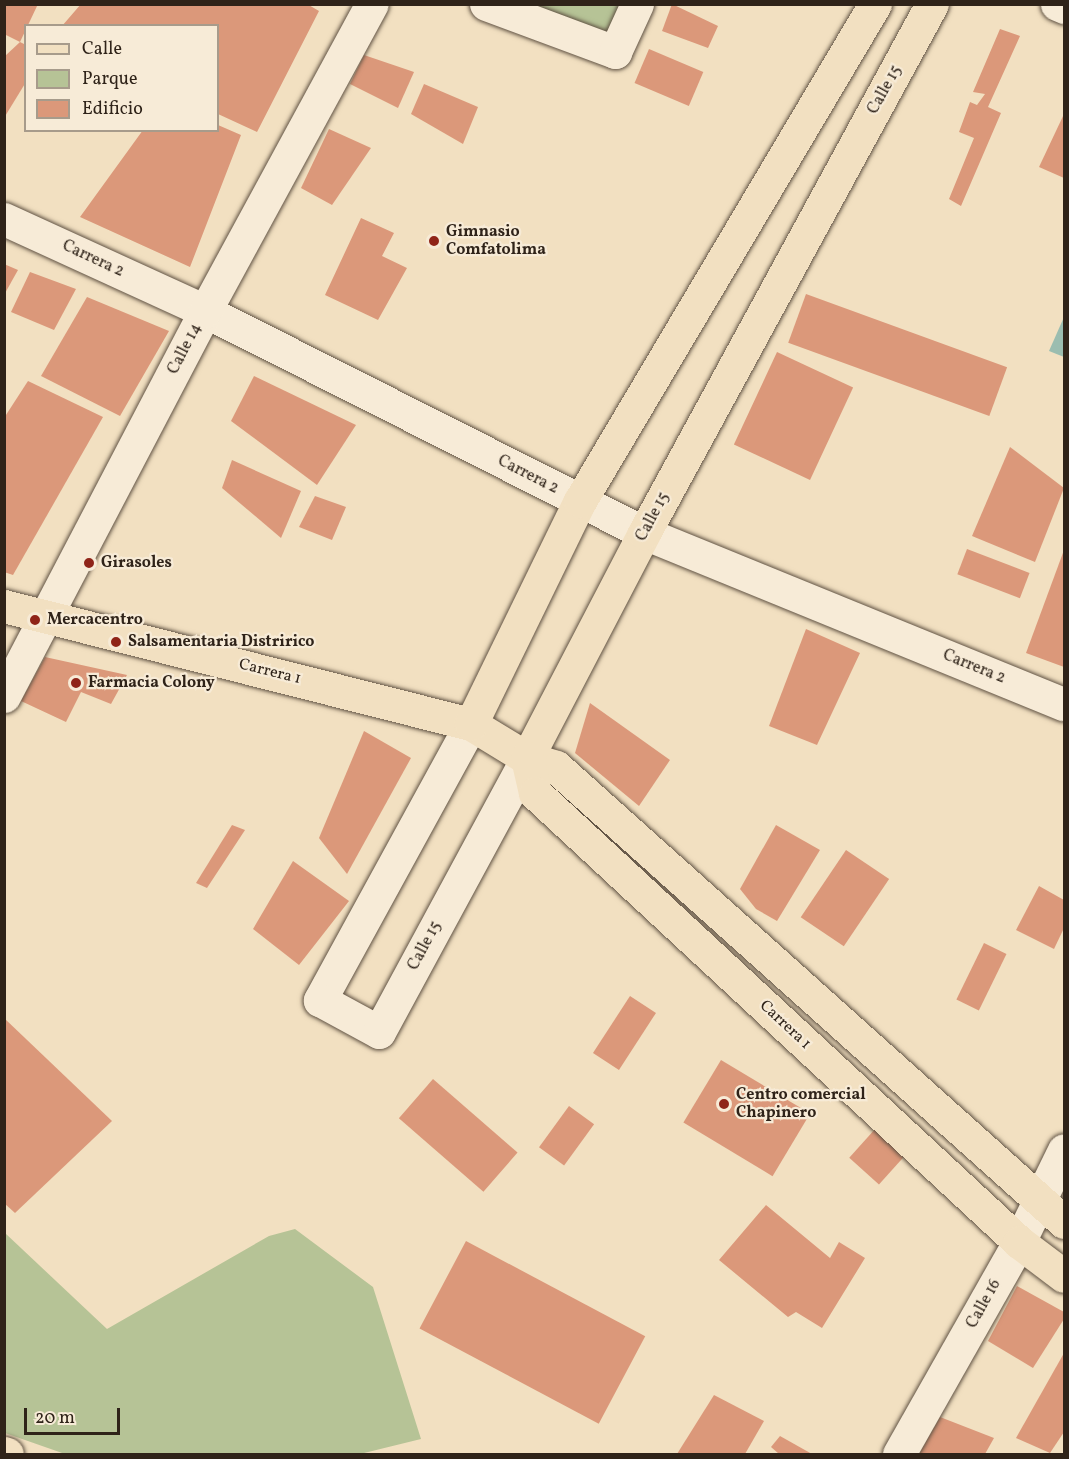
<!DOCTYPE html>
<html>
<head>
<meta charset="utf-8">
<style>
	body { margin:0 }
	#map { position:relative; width:1069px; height:1459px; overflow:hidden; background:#f2e0c1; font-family:Vollkorn,serif }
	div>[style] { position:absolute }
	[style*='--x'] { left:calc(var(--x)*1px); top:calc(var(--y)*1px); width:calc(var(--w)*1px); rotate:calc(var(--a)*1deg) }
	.green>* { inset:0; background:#b6c396 }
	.water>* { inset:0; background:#9bbdb0 }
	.building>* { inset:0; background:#db987a; transform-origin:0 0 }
	.roads { filter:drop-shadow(0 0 2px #605243) drop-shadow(0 0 2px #605243) }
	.minor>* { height:33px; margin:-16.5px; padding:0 16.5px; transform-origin:16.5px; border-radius:16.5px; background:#f7ebd7 }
	.major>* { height:33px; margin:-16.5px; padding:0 16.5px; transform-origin:16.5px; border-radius:16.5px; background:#f2e0c1 }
	.dots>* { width:16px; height:16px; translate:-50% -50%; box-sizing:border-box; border:3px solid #f7ebd7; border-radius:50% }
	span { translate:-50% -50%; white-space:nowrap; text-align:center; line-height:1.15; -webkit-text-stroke:4.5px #f7ebd7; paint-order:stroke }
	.street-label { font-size:16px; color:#2f2319 }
	.poi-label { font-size:16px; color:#2f2319; font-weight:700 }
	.left { translate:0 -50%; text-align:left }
	.frame { position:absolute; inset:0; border:6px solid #2f2319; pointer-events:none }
	.legend { position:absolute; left:24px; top:24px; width:195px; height:108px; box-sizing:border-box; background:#f7ebd7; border:2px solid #a79b8b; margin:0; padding:8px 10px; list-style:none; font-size:18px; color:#2f2319 }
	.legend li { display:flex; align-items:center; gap:12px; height:30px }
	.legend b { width:30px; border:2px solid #a79b8b }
	.scale { position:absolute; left:24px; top:1408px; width:96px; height:27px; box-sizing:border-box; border:3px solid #2f2319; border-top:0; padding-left:8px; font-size:18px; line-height:21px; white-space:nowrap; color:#2f2319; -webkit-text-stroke:4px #f7ebd7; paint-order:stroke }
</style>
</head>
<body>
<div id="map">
	<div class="green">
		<div style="clip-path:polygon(522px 5px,634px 5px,613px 47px)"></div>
		<div style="clip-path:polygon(295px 1229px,373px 1287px,421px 1439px,360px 1454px,65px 1454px,5px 1433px,5px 1233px,107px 1329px,269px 1236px)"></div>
	</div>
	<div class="water">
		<div style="clip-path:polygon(1064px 317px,1064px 357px,1049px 351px)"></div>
	</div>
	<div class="building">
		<div style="clip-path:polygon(4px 4px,38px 4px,20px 42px,4px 34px)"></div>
		<div style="clip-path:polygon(81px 4px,307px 4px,319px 11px,257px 132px,218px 114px,218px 26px,62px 26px)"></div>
		<div style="clip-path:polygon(672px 4px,718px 26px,708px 48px,662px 31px)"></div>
		<div style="clip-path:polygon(1000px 29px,1020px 36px,988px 107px,1001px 113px,961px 206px,949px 199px,974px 138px,959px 132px,970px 102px,977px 105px,985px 94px,973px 92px)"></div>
		<div style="clip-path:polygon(20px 42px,26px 45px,26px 82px,4px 118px,4px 57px)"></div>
		<div style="left:649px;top:49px;width:59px;height:37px;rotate:23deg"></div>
		<div style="clip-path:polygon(364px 55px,414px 72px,398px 108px,350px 84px)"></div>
		<div style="clip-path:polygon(424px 84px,478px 107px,463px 144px,411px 114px)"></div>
		<div style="clip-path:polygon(1064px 114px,1064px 178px,1039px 167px)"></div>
		<div style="clip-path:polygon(218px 125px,241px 135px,190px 267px,80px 217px,143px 130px,218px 130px)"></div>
		<div style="clip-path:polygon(329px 129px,371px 148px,332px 205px,301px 188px)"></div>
		<div style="clip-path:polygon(361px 218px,394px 233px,382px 256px,407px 268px,378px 320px,325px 295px)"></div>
		<div style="clip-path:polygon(4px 264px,18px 270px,4px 295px)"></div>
		<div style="clip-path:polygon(30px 272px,76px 289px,54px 330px,11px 312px)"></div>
		<div style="left:806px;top:294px;width:214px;height:52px;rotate:20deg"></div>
		<div style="clip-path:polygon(87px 297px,169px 331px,120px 416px,41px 376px)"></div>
		<div style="left:777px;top:352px;width:84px;height:102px;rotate:25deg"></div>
		<div style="clip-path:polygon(254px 376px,356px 425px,317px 485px,231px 421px)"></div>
		<div style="clip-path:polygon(28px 381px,103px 417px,13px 575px,4px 572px,4px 418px)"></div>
		<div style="clip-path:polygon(1010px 447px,1064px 488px,1035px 562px,972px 536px)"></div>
		<div style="clip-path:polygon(232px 460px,301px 491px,281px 538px,222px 488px)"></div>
		<div style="clip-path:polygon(315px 496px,346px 507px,332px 540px,299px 527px)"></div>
		<div style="left:967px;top:549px;width:67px;height:27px;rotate:21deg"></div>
		<div style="clip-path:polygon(1064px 550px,1064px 667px,1026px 653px)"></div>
		<div style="clip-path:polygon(806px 629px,860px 653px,817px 745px,769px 726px)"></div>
		<div style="clip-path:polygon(45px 657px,127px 675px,111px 704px,81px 692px,66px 722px,21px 701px)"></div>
		<div style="clip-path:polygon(590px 703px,670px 760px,639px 806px,575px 753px)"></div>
		<div style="clip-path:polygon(364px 731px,411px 758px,347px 874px,319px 838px)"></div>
		<div style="clip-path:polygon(232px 825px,245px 830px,207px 888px,196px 883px)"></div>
		<div style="clip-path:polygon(776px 825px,820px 850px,777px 921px,756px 909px,740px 889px)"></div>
		<div style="left:846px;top:850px;width:52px;height:81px;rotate:34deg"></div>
		<div style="clip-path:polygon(293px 861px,349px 901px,299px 965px,253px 929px)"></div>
		<div style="clip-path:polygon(1039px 886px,1064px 900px,1064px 928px,1054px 949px,1016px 930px)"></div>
		<div style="left:984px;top:943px;width:25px;height:63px;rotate:26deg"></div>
		<div style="left:630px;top:996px;width:31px;height:68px;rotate:33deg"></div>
		<div style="clip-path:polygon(4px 1018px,112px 1121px,15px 1213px,4px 1203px)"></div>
		<div style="left:721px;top:1060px;width:104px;height:73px;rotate:31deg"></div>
		<div style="left:433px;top:1079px;width:112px;height:52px;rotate:41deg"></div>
		<div style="left:569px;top:1106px;width:31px;height:51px;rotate:36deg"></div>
		<div style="left:876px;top:1128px;width:40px;height:40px;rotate:42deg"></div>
		<div style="clip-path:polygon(766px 1205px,830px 1258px,839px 1242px,865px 1258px,822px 1328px,796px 1312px,788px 1317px,719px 1260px)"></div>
		<div style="left:466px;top:1241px;width:203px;height:99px;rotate:28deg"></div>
		<div style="clip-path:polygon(1017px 1286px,1064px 1312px,1064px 1319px,1033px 1368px,988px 1341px)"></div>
		<div style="clip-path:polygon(1064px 1353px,1064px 1432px,1050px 1453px,1016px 1438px)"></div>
		<div style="clip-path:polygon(714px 1395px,764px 1421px,745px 1454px,677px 1454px)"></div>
		<div style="clip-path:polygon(940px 1417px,994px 1438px,985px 1454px,919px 1454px)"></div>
		<div style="clip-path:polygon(780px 1436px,812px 1454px,779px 1454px,771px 1447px)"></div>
	</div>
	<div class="roads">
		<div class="minor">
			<div style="--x:486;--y:4;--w:138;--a:20.4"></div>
			<div style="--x:615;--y:52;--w:53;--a:-65.4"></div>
			<div style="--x:1057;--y:4;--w:8;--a:23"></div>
			<div style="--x:4;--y:219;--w:221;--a:24.6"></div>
			<div style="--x:205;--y:311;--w:492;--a:26.8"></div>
			<div style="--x:644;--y:533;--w:453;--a:22.2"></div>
			<div style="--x:4;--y:696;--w:434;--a:-62.4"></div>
			<div style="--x:205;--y:311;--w:349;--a:-61.5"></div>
			<div style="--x:471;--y:724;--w:315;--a:118.7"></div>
			<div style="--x:320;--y:1000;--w:67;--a:28.5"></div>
			<div style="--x:379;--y:1032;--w:311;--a:-61.6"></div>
			<div style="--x:899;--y:1454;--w:244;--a:-60.5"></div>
			<div style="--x:1019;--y:1242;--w:102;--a:-63.9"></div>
		</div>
		<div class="major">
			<div style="--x:4;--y:606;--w:482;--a:14.2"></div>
			<div style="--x:471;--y:724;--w:66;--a:31.3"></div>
			<div style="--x:527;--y:758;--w:30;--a:17"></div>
			<div style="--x:556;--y:767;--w:682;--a:41.85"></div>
			<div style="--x:471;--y:724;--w:248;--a:-64"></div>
			<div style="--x:580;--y:501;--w:578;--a:-59.31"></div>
			<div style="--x:527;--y:758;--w:254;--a:-62.5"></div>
			<div style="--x:644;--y:533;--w:602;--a:-61.44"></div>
			<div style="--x:527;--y:758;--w:36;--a:77"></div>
			<div style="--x:535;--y:793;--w:660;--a:42.85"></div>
			<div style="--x:1019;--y:1242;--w:56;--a:37.1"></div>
			<div style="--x:4;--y:1453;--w:3;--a:18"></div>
		</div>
	</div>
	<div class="dots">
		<div style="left:434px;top:241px;background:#8f2418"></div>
		<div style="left:89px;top:563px;background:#8f2418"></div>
		<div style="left:35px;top:620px;background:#8f2418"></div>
		<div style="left:116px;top:642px;background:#8f2418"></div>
		<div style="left:76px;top:683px;background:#8f2418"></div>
		<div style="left:724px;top:1104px;background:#8f2418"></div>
	</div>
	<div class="street-label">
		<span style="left:885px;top:90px;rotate:-61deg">Calle 15</span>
		<span style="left:93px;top:259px;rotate:25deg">Carrera 2</span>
		<span style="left:185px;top:349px;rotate:-63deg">Calle 14</span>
		<span style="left:528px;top:475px;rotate:27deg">Carrera 2</span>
		<span style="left:653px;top:517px;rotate:-62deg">Calle 15</span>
		<span style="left:974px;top:667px;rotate:22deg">Carrera 2</span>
		<span style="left:270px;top:672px;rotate:14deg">Carrera 1</span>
		<span style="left:425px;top:946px;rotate:-62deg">Calle 15</span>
		<span style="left:785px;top:1025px;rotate:43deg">Carrera 1</span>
		<span style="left:984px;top:1304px;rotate:-61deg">Calle 16</span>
	</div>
	<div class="poi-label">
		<span class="left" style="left:446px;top:241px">Gimnasio<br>Comfatolima</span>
		<span class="left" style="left:101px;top:563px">Girasoles</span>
		<span class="left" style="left:47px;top:620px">Mercacentro</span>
		<span class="left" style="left:128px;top:642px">Salsamentaria Distririco</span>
		<span class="left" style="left:88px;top:683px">Farmacia Colony</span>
		<span class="left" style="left:736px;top:1104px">Centro comercial<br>Chapinero</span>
	</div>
	<div class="frame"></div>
	<ul class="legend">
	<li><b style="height:8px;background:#f2e0c1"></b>Calle</li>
	<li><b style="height:16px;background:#b6c396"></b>Parque</li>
	<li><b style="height:16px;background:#db987a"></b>Edificio</li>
	</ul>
	<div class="scale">20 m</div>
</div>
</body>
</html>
